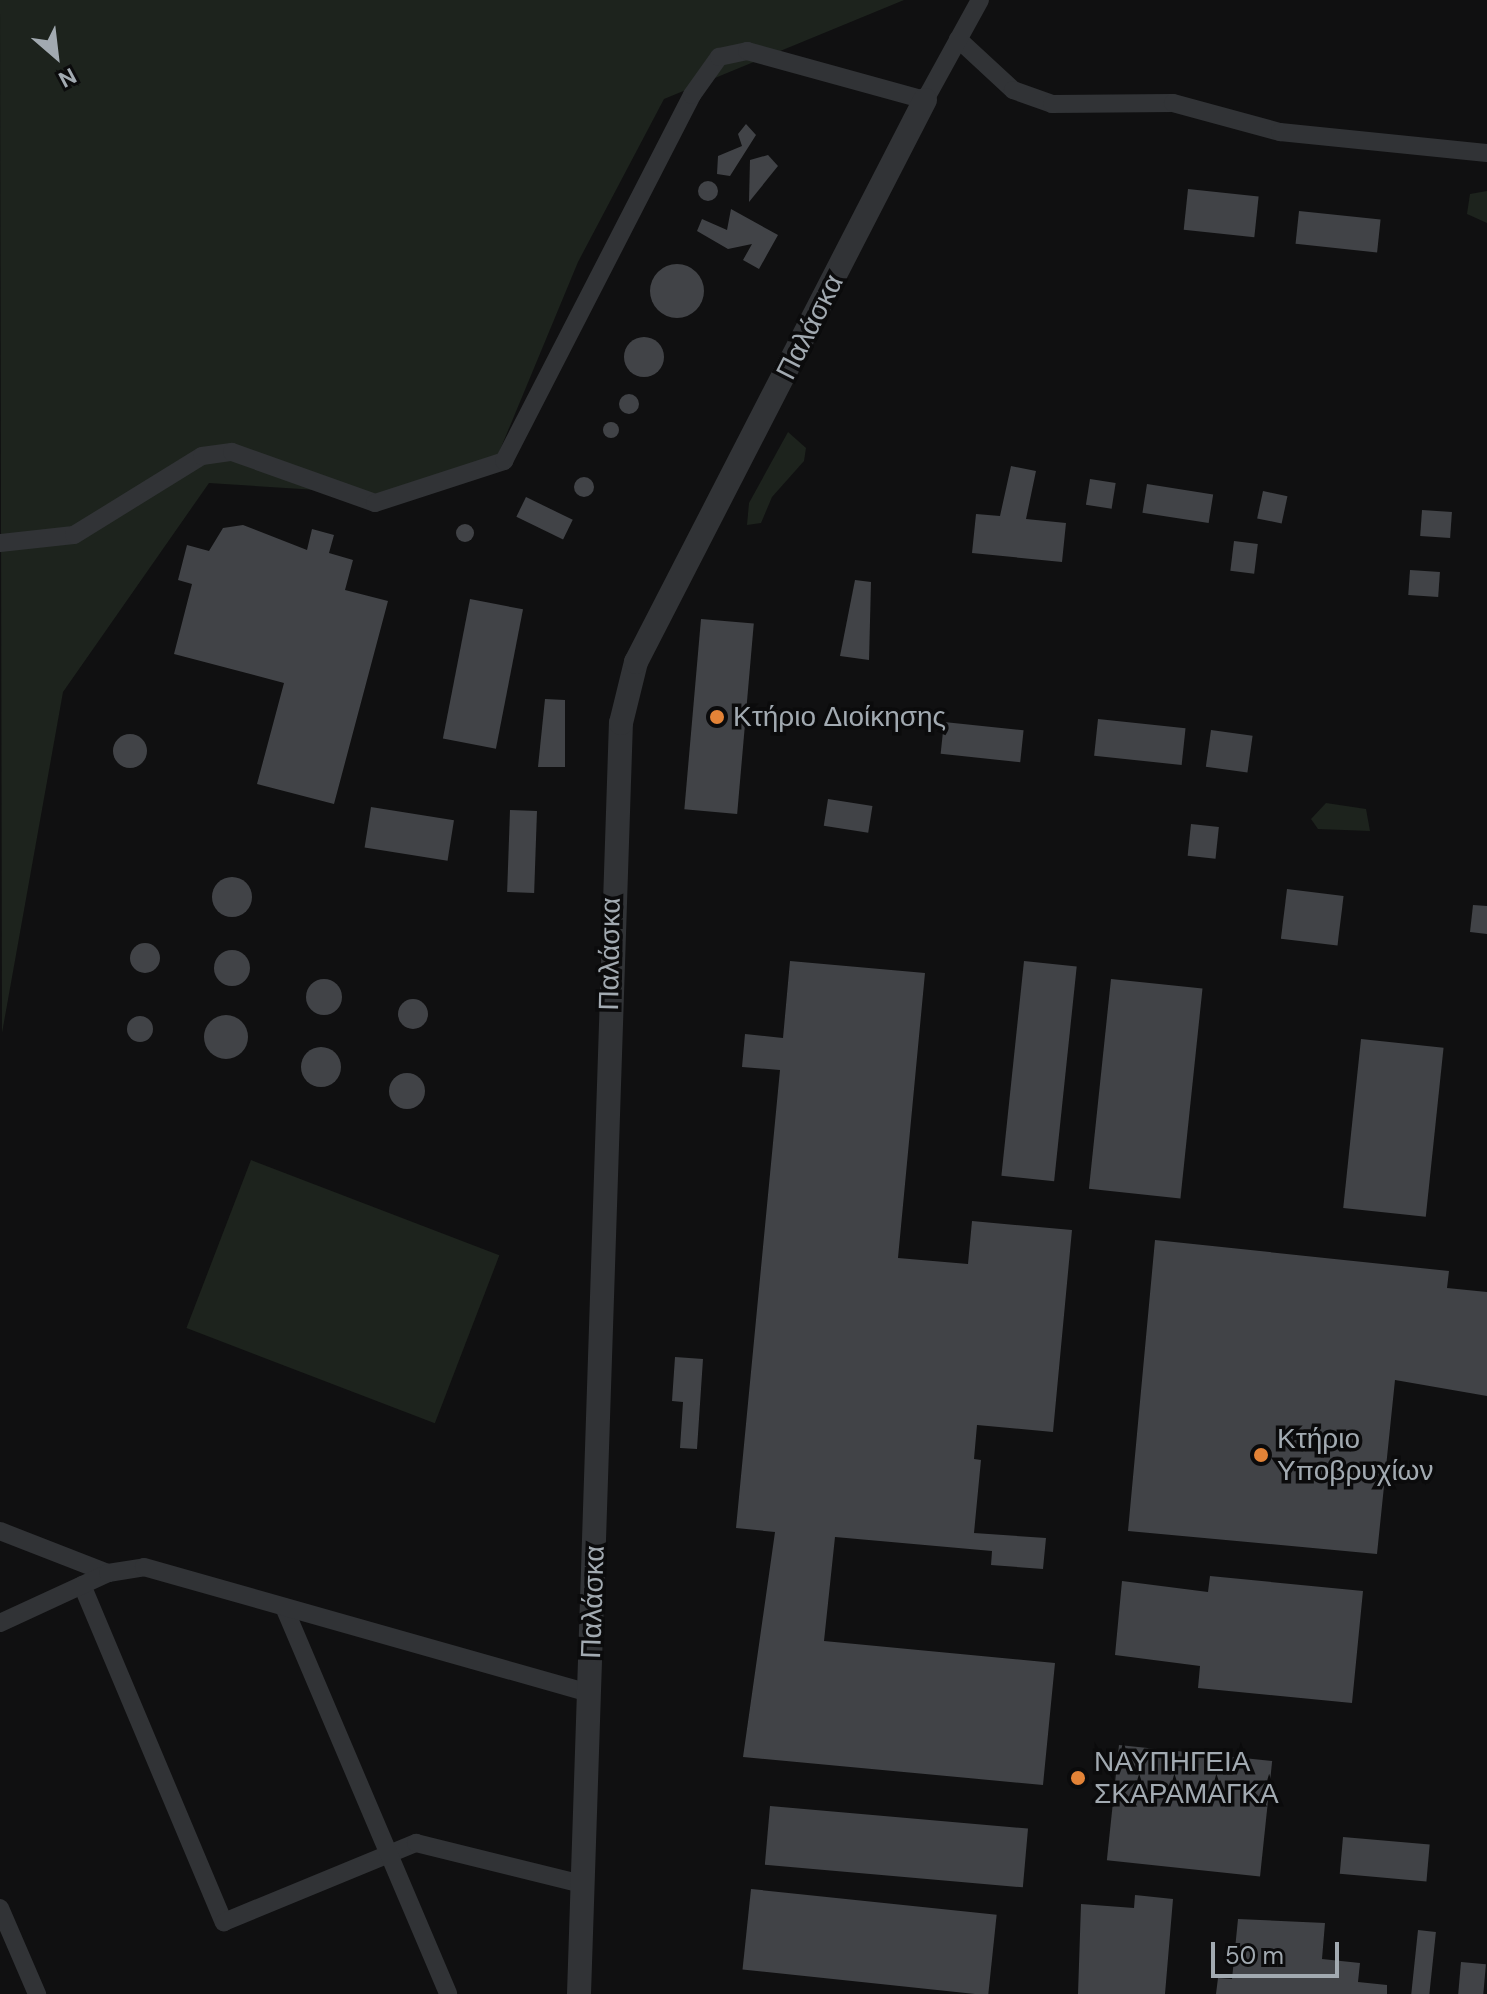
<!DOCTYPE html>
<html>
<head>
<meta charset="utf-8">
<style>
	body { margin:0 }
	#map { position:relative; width:1487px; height:1994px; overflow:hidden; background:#101011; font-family:"DM Sans",sans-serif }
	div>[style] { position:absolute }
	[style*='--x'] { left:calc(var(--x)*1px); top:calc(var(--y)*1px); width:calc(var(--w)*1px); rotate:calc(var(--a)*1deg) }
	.green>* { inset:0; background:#1d231d; transform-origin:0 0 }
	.building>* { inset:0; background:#414347; transform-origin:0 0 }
	.round { border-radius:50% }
	.minor>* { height:18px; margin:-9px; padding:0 9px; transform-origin:9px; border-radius:9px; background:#313336 }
	.tertiary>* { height:24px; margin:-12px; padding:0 12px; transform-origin:12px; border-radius:12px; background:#313336 }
	.dots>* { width:22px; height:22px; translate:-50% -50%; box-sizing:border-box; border:4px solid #0b0b0c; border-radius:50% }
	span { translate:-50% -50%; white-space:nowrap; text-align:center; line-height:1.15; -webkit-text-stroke:7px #0b0b0c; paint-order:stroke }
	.street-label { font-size:28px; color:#a2aab1 }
	.poi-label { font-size:28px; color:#a2aab1 }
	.left { translate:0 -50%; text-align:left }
	.north { position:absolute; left:16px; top:16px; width:80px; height:80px; -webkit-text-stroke:6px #0b0b0c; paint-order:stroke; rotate:152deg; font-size:22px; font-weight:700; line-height:32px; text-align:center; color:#a2aab1 }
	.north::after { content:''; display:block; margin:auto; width:28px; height:36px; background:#a2aab1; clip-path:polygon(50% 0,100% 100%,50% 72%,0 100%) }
	.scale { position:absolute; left:1211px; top:1942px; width:128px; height:36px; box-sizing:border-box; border:4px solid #a2aab1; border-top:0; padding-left:10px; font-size:24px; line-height:28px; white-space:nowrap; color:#a2aab1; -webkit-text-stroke:6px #0b0b0c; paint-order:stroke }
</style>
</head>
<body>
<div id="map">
	<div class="green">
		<div style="clip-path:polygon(0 0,904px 0,664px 99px,578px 262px,495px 462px,381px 494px,209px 483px,63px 692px,2px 1033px)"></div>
		<div style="clip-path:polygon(1487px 191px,1487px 223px,1467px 214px,1470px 194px)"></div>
		<div style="clip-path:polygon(788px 432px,806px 448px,804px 461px,772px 497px,761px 523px,747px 525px,749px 503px)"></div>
		<div style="clip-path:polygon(1326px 803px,1366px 809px,1370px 831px,1318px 829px,1311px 819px)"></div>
		<div style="left:251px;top:1160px;width:266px;height:180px;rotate:21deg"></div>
	</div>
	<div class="building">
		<div style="clip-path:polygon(746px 124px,756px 135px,730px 176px,717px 174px,718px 156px,742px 146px,738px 134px)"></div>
		<div style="clip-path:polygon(768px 155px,778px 166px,749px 202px,750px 160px)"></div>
		<div class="round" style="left:698px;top:181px;width:20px;height:20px"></div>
		<div style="left:1188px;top:189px;width:71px;height:41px;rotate:6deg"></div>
		<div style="clip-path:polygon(731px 209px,778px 235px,759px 269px,743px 260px,752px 244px,728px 249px,697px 231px,702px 219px,727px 230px)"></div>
		<div style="left:1299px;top:211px;width:82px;height:33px;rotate:6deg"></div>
		<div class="round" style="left:650px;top:264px;width:54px;height:54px"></div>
		<div class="round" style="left:624px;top:337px;width:40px;height:40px"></div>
		<div class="round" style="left:619px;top:394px;width:20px;height:20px"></div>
		<div class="round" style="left:603px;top:422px;width:16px;height:16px"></div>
		<div style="clip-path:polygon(1011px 466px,1036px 471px,1026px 519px,1066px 523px,1062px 562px,972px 553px,976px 514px,1000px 516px)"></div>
		<div class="round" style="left:574px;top:477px;width:20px;height:20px"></div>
		<div style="left:1090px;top:479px;width:26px;height:26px;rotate:9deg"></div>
		<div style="left:1147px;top:484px;width:67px;height:29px;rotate:9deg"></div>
		<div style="left:1263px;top:491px;width:25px;height:28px;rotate:12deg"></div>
		<div style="left:526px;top:497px;width:52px;height:22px;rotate:26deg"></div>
		<div style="left:1422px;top:510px;width:30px;height:26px;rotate:4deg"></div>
		<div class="round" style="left:456px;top:524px;width:18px;height:18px"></div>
		<div style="clip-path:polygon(243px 525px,307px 550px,312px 529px,334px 535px,329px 553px,353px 560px,345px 590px,388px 601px,334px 804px,257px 784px,284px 683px,174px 654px,192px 584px,178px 580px,187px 545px,209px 551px,223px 528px)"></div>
		<div style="left:1234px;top:541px;width:24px;height:30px;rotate:7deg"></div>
		<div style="left:1410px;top:570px;width:30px;height:25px;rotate:4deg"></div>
		<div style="clip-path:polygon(855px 580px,871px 582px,869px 660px,840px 656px)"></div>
		<div style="left:470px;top:599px;width:54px;height:142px;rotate:11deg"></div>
		<div style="left:701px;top:619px;width:53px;height:191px;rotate:5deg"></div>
		<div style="clip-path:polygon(545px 699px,565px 700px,565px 767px,538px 767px)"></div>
		<div style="left:1098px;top:719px;width:88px;height:37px;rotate:6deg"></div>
		<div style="left:944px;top:722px;width:80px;height:32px;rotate:6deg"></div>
		<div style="left:1211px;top:730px;width:42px;height:37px;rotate:8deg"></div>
		<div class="round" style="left:113px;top:734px;width:34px;height:34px"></div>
		<div style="left:828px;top:799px;width:45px;height:27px;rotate:9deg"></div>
		<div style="left:371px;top:807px;width:84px;height:41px;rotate:9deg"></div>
		<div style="left:510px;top:810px;width:27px;height:82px;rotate:2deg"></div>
		<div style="left:1191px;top:824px;width:28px;height:32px;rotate:6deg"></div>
		<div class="round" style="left:212px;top:877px;width:40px;height:40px"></div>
		<div style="left:1287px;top:889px;width:57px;height:50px;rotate:7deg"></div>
		<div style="clip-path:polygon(1473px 905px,1487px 906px,1487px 934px,1470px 932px)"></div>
		<div class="round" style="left:130px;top:943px;width:30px;height:30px"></div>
		<div class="round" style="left:214px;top:950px;width:36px;height:36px"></div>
		<div style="clip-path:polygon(790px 961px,925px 973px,898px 1258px,968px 1264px,972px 1221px,1072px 1230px,1053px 1432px,977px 1425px,974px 1459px,981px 1460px,974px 1533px,1046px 1538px,1043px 1569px,991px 1565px,992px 1551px,835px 1537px,824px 1641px,1055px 1663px,1043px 1785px,743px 1757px,775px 1532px,736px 1528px,780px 1070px,742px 1067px,745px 1034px,783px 1038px)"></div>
		<div style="left:1024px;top:961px;width:53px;height:216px;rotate:6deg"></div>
		<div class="round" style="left:306px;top:979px;width:36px;height:36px"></div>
		<div style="left:1111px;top:979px;width:92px;height:211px;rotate:6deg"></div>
		<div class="round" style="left:398px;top:999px;width:30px;height:30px"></div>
		<div class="round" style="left:204px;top:1015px;width:44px;height:44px"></div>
		<div class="round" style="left:127px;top:1016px;width:26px;height:26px"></div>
		<div style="left:1361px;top:1039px;width:83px;height:170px;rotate:6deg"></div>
		<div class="round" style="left:301px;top:1047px;width:40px;height:40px"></div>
		<div class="round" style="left:389px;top:1073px;width:36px;height:36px"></div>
		<div style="clip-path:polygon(1155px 1240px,1449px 1271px,1447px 1288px,1487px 1292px,1487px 1396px,1395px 1380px,1377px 1554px,1128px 1531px)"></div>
		<div style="clip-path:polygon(675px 1357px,703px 1359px,697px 1449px,680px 1448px,683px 1402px,672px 1401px)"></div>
		<div style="clip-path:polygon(1210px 1576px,1363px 1591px,1352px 1703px,1198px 1688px,1200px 1666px,1115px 1655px,1122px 1581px,1208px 1592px)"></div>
		<div style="left:1119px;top:1745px;width:154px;height:116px;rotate:6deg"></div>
		<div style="left:770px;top:1806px;width:259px;height:59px;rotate:5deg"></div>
		<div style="left:1343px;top:1837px;width:87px;height:37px;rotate:5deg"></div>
		<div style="left:751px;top:1889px;width:247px;height:81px;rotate:6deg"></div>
		<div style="clip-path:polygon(1135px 1895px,1173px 1899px,1165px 1994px,1078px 1994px,1081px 1904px,1134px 1908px)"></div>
		<div style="clip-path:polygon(1238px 1919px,1325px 1923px,1322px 1959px,1360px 1963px,1358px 1982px,1387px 1985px,1387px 1994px,1216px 1994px,1218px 1978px,1232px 1979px)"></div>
		<div style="left:1418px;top:1930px;width:18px;height:65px;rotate:6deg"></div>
		<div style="left:1461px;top:1962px;width:25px;height:32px;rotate:5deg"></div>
	</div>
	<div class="minor">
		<div style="--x:958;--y:39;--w:75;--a:42.8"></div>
		<div style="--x:1013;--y:90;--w:41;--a:19.7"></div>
		<div style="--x:1052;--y:104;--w:121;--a:-0.5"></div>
		<div style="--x:1173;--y:103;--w:111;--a:15.2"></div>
		<div style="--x:1280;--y:132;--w:208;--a:5.8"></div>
		<div style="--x:0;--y:543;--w:74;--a:-6.2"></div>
		<div style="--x:74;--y:535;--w:150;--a:-31.7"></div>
		<div style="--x:202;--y:456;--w:30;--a:-8"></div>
		<div style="--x:232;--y:452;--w:152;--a:19.6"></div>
		<div style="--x:375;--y:503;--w:136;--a:-18"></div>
		<div style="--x:504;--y:461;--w:411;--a:-62.8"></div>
		<div style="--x:692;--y:95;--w:47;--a:-54.6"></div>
		<div style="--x:719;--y:57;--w:29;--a:-12"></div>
		<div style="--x:747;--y:51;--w:185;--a:15.4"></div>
		<div style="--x:925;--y:100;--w:114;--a:-61.2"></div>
		<div style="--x:0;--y:1531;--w:116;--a:21.3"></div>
		<div style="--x:82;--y:1585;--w:366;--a:67.2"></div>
		<div style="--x:224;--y:1922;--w:208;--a:-22.4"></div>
		<div style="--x:416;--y:1843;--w:171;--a:13.9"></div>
		<div style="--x:284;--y:1607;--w:420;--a:67"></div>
		<div style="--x:0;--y:1623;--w:119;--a:-24.8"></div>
		<div style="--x:108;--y:1573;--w:36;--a:-9"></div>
		<div style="--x:144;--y:1567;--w:463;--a:15.8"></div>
		<div style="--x:0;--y:1908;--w:94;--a:66.7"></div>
	</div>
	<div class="tertiary">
		<div style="--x:579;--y:1994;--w:1272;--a:-88.11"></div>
		<div style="--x:621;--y:723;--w:63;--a:-76.2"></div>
		<div style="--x:636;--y:662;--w:632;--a:-62.79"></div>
	</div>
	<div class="dots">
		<div style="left:717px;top:717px;background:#e38337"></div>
		<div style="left:1261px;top:1455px;background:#e38337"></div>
		<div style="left:1078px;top:1778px;background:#e38337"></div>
	</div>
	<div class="street-label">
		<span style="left:810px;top:327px;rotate:-63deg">Παλάσκα</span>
		<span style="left:610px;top:954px;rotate:-89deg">Παλάσκα</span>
		<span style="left:593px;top:1602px;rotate:-88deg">Παλάσκα</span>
	</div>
	<div class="poi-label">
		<span class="left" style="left:733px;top:717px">Κτήριο Διοίκησης</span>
		<span class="left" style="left:1277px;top:1455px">Κτήριο<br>Υποβρυχίων</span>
		<span class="left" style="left:1094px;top:1778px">ΝΑΥΠΗΓΕΙΑ<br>ΣΚΑΡΑΜΑΓΚΑ</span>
	</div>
	<div class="north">N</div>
	<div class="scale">50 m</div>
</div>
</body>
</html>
